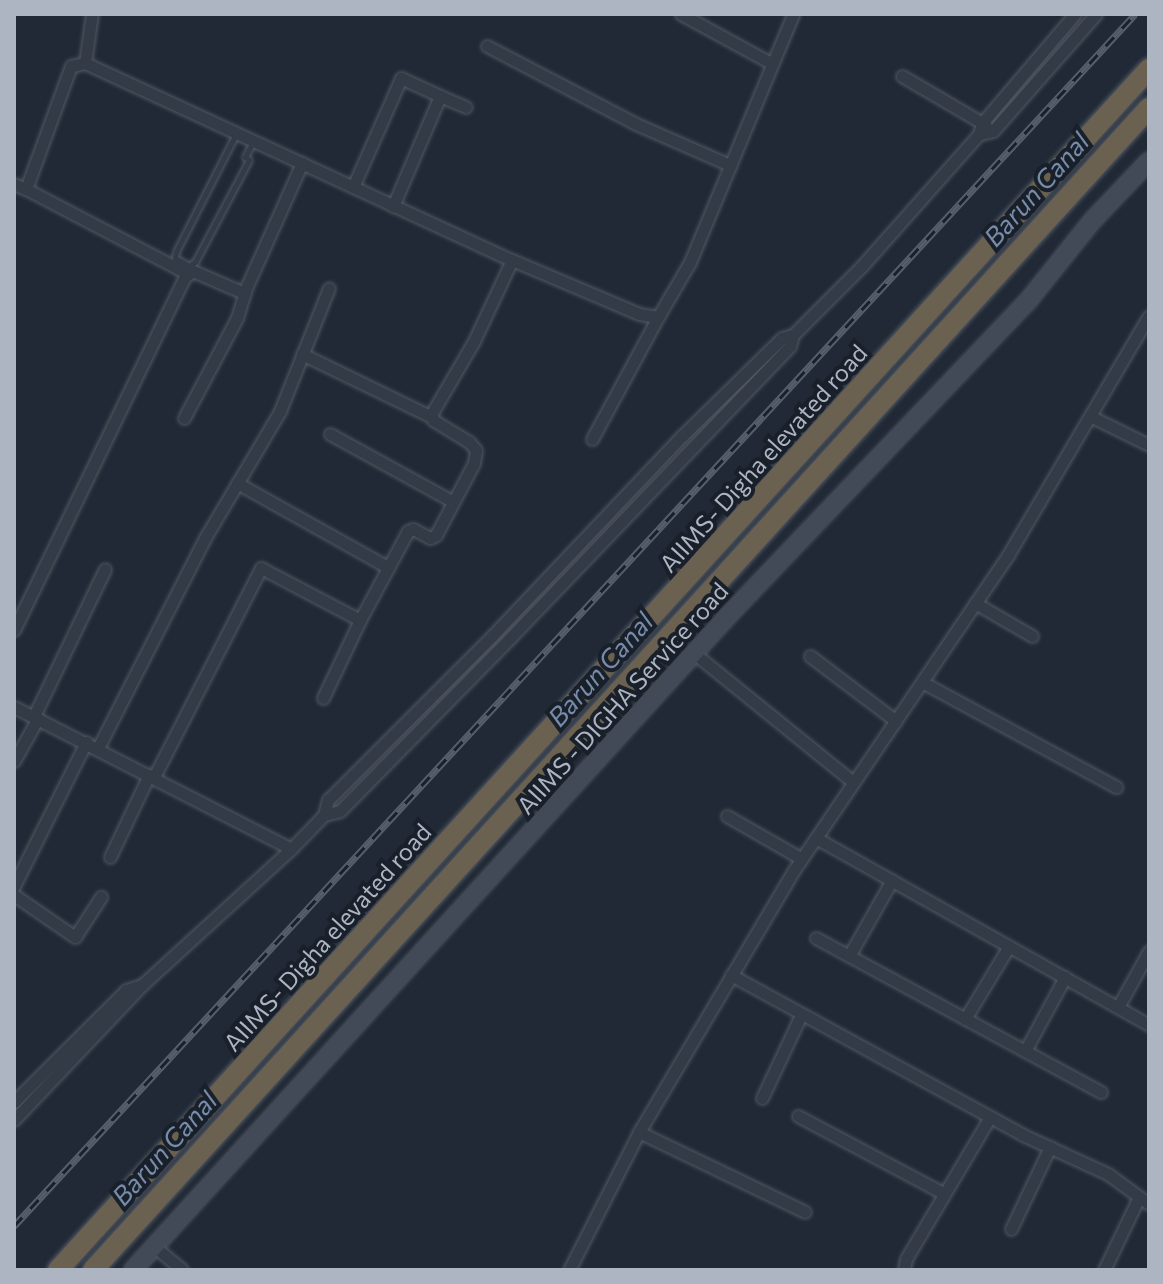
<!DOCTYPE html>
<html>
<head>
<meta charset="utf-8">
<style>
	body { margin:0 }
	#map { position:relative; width:1163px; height:1284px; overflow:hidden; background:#202935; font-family:Commissioner,sans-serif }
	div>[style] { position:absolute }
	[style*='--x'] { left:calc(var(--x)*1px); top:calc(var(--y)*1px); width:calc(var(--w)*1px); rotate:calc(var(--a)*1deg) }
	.roads { filter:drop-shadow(0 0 2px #515864) drop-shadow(0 0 2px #515864) }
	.lane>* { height:5px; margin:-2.5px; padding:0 2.5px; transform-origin:2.5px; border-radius:2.5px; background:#333b46 }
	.street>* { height:11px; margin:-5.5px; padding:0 5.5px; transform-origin:5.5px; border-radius:5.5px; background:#333b46 }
	.secondary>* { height:16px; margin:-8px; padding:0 8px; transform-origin:8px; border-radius:8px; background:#424a58 }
	.highway>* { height:20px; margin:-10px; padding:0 10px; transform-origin:10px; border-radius:10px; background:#6b6151 }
	.rail>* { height:7px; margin-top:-3.5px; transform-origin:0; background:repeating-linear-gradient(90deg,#19202a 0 12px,#555e6d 0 24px); box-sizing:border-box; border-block:2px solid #555e6d }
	span { translate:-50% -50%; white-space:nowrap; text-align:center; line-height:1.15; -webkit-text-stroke:8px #19202a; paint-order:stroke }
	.street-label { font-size:24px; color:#adb5c3 }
	.water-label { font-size:26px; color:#778caa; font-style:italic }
	.frame { position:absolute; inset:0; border:16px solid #adb5c3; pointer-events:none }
</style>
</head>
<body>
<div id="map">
	<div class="roads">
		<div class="lane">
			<div style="--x:236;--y:134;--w:132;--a:117"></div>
			<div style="--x:176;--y:252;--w:6;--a:99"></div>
			<div style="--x:175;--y:258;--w:16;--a:30"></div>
			<div style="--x:189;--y:266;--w:7;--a:-34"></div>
			<div style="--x:195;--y:262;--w:115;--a:-62.1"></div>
			<div style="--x:249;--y:160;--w:5;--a:-143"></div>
			<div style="--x:245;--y:157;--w:17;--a:-62"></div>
		</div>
		<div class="street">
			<div style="--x:681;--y:14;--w:102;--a:28.6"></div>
			<div style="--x:487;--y:46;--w:168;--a:27.6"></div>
			<div style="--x:636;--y:124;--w:103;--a:23.6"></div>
			<div style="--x:85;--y:63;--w:49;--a:-81.9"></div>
			<div style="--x:902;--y:76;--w:97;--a:30.3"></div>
			<div style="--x:440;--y:96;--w:28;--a:23"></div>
			<div style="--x:979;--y:134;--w:14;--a:-12"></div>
			<div style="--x:993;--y:131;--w:156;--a:-48.6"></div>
			<div style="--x:14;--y:184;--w:13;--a:23"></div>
			<div style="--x:26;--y:189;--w:131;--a:-69.9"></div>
			<div style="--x:71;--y:66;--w:14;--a:-12"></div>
			<div style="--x:85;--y:63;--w:470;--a:24.8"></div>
			<div style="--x:512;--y:260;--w:138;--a:23"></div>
			<div style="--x:639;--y:314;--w:19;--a:9"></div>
			<div style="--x:658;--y:317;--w:64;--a:-59.8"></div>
			<div style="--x:690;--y:262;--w:269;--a:-67.4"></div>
			<div style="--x:353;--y:187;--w:119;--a:-66.2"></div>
			<div style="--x:401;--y:78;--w:43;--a:24.8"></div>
			<div style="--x:440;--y:96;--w:120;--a:113.1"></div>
			<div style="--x:26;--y:189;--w:182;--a:27.6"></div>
			<div style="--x:302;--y:354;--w:144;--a:25.9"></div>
			<div style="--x:1090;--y:416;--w:66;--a:26.2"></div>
			<div style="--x:184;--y:418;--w:113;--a:-62.1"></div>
			<div style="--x:237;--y:318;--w:34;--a:-73"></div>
			<div style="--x:247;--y:286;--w:135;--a:-65.9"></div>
			<div style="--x:330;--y:434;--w:139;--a:28.8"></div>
			<div style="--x:592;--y:439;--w:139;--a:-61.6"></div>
			<div style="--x:237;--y:483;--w:172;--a:29.2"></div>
			<div style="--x:975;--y:603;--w:66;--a:30.1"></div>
			<div style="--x:14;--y:630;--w:392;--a:-64.2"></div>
			<div style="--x:185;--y:277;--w:10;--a:-37"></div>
			<div style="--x:193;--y:271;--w:56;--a:23.3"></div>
			<div style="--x:695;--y:654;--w:203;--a:39"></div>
			<div style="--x:810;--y:656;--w:108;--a:37.1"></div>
			<div style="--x:922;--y:682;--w:221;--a:28.4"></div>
			<div style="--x:323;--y:698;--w:86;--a:-64.6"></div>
			<div style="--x:14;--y:707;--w:311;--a:27.1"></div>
			<div style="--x:34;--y:716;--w:163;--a:-64.2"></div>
			<div style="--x:98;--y:748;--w:236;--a:-63"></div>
			<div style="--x:205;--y:538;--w:147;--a:-59.4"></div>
			<div style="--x:280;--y:411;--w:132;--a:-68.3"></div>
			<div style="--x:14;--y:761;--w:49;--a:-60.8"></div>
			<div style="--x:154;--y:777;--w:235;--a:-62.9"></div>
			<div style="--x:261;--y:568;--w:112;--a:27.7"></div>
			<div style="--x:360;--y:620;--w:101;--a:-61.7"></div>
			<div style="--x:408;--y:531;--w:5;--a:-22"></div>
			<div style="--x:413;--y:529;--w:19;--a:28"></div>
			<div style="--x:430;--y:538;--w:7;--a:-27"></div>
			<div style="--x:436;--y:535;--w:81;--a:-62.2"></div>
			<div style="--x:474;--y:463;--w:13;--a:-81"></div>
			<div style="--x:476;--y:450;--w:11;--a:-131"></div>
			<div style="--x:469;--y:442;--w:42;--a:-148.6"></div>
			<div style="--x:433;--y:420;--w:7;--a:-98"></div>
			<div style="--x:432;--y:413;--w:83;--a:-59.7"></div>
			<div style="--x:474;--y:341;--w:89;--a:-64.9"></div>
			<div style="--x:324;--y:815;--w:16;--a:-14"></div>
			<div style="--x:340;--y:811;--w:244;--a:-45.5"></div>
			<div style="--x:511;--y:637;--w:403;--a:-46.2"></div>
			<div style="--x:790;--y:346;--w:11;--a:-75"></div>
			<div style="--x:727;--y:816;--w:86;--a:29.8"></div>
			<div style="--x:816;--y:838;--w:382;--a:29.3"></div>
			<div style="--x:110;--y:857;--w:91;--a:-64.6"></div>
			<div style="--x:14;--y:886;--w:161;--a:-63.4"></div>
			<div style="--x:14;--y:895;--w:74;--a:34.5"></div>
			<div style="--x:75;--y:937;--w:48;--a:-57"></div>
			<div style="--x:816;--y:938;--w:324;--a:28.4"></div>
			<div style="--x:849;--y:956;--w:87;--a:-60.5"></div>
			<div style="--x:731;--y:975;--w:333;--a:28.7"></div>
			<div style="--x:1023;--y:1135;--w:94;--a:24.6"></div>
			<div style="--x:1108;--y:1174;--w:51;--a:36.2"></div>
			<div style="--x:142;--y:985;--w:202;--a:-42.4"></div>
			<div style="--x:291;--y:849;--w:47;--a:-45.9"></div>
			<div style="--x:324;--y:815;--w:16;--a:-75"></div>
			<div style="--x:328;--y:800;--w:232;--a:-45"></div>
			<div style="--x:492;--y:636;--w:276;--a:-46.5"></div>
			<div style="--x:682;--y:436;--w:140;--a:-44.4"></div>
			<div style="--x:782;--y:338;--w:11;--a:-15"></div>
			<div style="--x:793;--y:335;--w:96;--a:-45"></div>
			<div style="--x:861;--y:267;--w:178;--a:-48.4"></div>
			<div style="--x:979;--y:134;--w:13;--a:-72"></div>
			<div style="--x:983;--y:122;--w:142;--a:-49.6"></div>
			<div style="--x:1118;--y:1007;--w:64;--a:-61"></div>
			<div style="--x:965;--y:1019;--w:85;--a:-58.9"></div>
			<div style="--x:1025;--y:1051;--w:84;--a:-61.6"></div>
			<div style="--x:762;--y:1098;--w:92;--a:-64.8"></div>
			<div style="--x:14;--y:1102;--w:158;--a:-45"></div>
			<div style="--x:126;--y:990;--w:17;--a:-17"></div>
			<div style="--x:142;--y:985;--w:186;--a:133.5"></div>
			<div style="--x:798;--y:1116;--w:166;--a:28"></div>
			<div style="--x:639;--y:1132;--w:184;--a:25.7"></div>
			<div style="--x:1011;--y:1229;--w:91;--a:-64.6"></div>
			<div style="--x:155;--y:1247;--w:35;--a:40"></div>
			<div style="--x:569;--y:1270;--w:155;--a:-63.1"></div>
			<div style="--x:639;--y:1132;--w:304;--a:-59.4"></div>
			<div style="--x:794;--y:870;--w:381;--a:-55.8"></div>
			<div style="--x:1008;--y:555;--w:277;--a:-59.5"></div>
			<div style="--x:904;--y:1270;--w:11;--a:-80"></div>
			<div style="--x:906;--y:1259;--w:165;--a:-59.4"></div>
			<div style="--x:1104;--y:1270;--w:79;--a:-64.4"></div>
		</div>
		<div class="secondary">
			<div style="--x:133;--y:1270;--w:881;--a:-47.71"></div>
			<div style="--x:726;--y:618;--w:438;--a:-46.4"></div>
			<div style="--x:1028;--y:301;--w:104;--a:-51.3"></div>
			<div style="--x:1093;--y:220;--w:81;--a:-46.5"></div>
		</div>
		<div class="highway">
			<div style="--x:58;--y:1270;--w:1623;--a:-47.75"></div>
			<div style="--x:93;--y:1270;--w:1570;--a:-47.74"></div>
		</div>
	</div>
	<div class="rail">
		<div style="--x:14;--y:1226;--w:1651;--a:-47.23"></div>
	</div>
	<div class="street-label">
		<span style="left:763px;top:458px;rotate:-48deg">AIIMS- Digha elevated road</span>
		<span style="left:622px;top:698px;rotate:-48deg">AIIMS - DIGHA Service road</span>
		<span style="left:327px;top:937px;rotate:-48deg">AIIMS- Digha elevated road</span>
	</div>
	<div class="water-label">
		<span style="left:1036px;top:189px;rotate:-48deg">Barun Canal</span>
		<span style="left:600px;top:669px;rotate:-48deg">Barun Canal</span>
		<span style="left:164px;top:1148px;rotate:-48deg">Barun Canal</span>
	</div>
	<div class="frame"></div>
</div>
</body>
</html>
